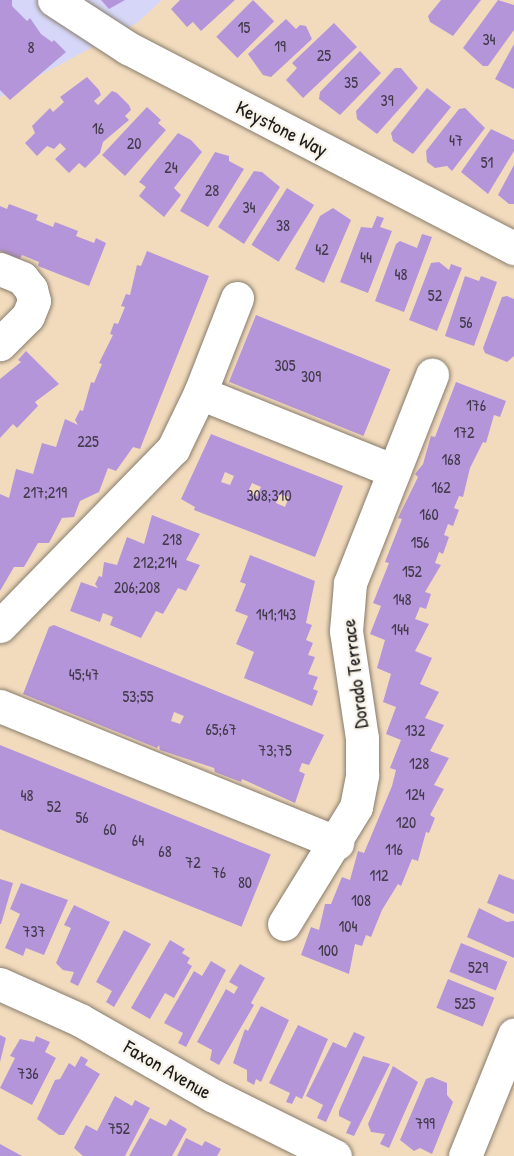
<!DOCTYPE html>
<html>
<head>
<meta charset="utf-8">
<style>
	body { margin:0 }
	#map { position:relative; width:514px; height:1156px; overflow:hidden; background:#f2dbbd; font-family:"Patrick Hand",sans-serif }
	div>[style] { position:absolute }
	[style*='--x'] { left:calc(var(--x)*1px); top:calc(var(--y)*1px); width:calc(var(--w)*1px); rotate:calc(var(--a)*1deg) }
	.built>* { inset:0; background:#d6d7f8 }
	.building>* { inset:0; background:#b595d9; transform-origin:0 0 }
	.roads { filter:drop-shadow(0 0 2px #877c6c) drop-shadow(0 0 2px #877c6c) }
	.minor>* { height:33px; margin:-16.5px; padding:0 16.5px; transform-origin:16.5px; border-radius:16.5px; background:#fff }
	span { translate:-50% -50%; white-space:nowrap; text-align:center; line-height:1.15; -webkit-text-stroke:4.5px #f7f3e8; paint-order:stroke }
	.number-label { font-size:16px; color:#423a4b }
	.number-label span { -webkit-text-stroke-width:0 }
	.street-label { font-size:20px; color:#1c1c1c }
</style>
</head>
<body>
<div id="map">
	<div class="built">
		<div style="clip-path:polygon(0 0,162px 0,137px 23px,0 97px)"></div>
	</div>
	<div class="building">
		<div style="clip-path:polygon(0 0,12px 0,12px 6px,27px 21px,30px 18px,41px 34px,52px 42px,54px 40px,66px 52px,10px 100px,0 90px)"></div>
		<div style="clip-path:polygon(101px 0,125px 0,109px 9px)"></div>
		<div style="clip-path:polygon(180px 0,235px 0,201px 31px,193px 22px,187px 27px,171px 9px)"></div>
		<div style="left:253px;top:0;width:30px;height:52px;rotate:45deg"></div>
		<div style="clip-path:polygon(441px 0,481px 0,453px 36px,430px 22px,428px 16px)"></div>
		<div style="clip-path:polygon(498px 0,514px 5px,514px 30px,488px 66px,483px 66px,463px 48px)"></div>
		<div style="clip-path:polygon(286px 19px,296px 29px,300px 25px,306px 26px,312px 39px,271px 77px,263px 75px,248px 54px)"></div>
		<div style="clip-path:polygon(334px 23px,357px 47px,303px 98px,286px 80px,297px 68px,292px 63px)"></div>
		<div style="clip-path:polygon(514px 44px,514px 89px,495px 79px)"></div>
		<div style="clip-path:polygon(360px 51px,381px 73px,340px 115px,319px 99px,320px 92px)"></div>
		<div style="clip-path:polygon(395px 68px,401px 68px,418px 88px,377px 134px,357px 119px,356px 111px)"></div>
		<div style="clip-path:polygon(87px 77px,99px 90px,101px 95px,94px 101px,98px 105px,112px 91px,117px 93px,129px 105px,131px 110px,125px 116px,129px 120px,103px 142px,100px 153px,85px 168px,79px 163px,69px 173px,55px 159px,66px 149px,60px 143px,54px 149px,47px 146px,37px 156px,25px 143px,35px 133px,32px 126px,50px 108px,53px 112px,64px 102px,60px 97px)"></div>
		<div style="clip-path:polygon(427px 88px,451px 107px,413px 154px,393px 141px,391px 133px)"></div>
		<div style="clip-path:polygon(147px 107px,161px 120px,158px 123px,166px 130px,125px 176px,102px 155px)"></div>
		<div style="clip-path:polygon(465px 108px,485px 128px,452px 171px,447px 166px,435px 168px,427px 162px,426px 151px,459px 109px)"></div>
		<div style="clip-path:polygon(491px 129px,514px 140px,514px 151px,488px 194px,461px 172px)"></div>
		<div style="clip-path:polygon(178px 133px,191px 140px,202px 152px,174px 188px,181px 195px,164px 217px,139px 196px,146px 187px,139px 182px)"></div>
		<div style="clip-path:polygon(215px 152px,229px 156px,229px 161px,244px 169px,208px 227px,180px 211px)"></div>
		<div style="clip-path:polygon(514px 165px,514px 204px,509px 204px,498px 195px)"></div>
		<div style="clip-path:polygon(254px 171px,262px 172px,280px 187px,244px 244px,218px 227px)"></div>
		<div style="left:287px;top:188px;width:32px;height:67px;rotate:32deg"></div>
		<div style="clip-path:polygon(9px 204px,38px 215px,36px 220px,53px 227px,55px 222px,78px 231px,76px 236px,94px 243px,96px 238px,106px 243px,89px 286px,38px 266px,39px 262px,22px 255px,20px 259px,0 251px,0 206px,7px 209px)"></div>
		<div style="clip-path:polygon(333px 208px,351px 220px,324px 283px,295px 269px,320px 216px)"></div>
		<div style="clip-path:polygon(377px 216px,384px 218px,380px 227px,392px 231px,368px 293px,340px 282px,361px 227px,372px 228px)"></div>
		<div style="clip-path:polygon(422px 234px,432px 237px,404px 312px,375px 301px,396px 244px,400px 241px,417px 248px)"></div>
		<div style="clip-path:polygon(147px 251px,209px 276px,140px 449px,133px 447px,116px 471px,108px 468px,99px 492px,80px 501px,74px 517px,62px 518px,49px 543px,38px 543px,24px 567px,14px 567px,0 591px,0 494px,9px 498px,16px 469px,33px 474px,42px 443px,56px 447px,65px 419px,78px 425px,75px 420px,80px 410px,83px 411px,91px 382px,94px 383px,102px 364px,99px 363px,113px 335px,110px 334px,114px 323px,118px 324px,125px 307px,121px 306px,126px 294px,130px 295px,137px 265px,141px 266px)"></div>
		<div style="clip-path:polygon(439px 262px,449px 270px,451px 264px,462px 268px,437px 331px,409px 320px,431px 263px)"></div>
		<div style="clip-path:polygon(465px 276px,479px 281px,481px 276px,497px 282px,474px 346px,445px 336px)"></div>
		<div style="clip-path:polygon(507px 296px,514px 299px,514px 356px,507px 362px,485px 353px,483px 348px,502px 297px)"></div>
		<div style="left:256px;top:315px;width:145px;height:72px;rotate:22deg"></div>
		<div style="clip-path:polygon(26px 351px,59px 384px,35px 402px,38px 406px,17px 428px,13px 424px,0 438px,0 379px,21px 362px,18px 360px)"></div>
		<div style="clip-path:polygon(456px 382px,506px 401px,500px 417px,494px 415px,486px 443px,483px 442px,470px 468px,463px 497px,459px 496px,454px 508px,459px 510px,453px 526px,448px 524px,444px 535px,449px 537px,443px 554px,439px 552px,435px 563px,441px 565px,425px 592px,431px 594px,426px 609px,420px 607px,415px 619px,429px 624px,415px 651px,432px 658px,420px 684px,439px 692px,425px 718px,444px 725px,430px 751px,449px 758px,434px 785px,444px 789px,430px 815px,435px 818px,429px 833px,426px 832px,418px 861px,412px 859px,401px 886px,398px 884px,382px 910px,371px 937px,366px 935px,362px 946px,355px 944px,349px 974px,301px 955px,311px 927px,319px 930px,325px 904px,331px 904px,342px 877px,350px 880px,358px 851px,364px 853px,392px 786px,396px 770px,390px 768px,401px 740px,386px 734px,396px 707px,383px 702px,391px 674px,377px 668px,385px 640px,370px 634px,381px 606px,373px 603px,389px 563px,385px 562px,402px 519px,398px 518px,418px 477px,415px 474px,423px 464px,431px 436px,435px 437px)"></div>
		<div style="clip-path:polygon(evenodd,211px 434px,343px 486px,315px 557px,194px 510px,195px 507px,181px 499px,211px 434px,225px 472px,234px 476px,230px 485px,221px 482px,225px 472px,211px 434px,252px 483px,261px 487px,257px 496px,248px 492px,252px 483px,211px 434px,280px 494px,289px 497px,285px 507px,276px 503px,280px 494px)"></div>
		<div style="clip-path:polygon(152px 515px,200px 534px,186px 560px,200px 565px,186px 591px,178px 588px,163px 614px,156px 611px,141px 638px,110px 625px,113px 617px,103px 613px,100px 622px,70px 611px,81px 582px,98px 588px,95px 584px,99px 576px,102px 577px,104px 562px,117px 565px,127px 537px,144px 544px)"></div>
		<div style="clip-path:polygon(250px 555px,315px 581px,306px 623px,312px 625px,306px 640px,313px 643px,308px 655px,315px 657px,308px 674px,318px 677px,313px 689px,318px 691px,312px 706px,244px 678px,254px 652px,236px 644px,248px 616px,235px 611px,246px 584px,240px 582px)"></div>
		<div style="clip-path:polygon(evenodd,54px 625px,324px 735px,309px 765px,302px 763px,299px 771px,305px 774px,295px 803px,242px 779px,241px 782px,215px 772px,214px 768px,160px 750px,159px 745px,157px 748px,23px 694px,49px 627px,54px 625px,174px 712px,184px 716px,180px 724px,171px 721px,174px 712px)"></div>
		<div style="left:0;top:745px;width:292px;height:78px;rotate:22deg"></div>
		<div style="clip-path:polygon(499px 874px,514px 880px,514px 914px,487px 903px)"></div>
		<div style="clip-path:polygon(0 879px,13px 883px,1px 924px,0 924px)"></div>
		<div style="clip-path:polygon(21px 883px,68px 900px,44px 955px,26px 948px,23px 956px,5px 948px,20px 914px,10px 909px)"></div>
		<div style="clip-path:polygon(74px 905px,110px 922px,78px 986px,70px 982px,74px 972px,63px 970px,56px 963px,71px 928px,64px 925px)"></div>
		<div style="clip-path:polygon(479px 908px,507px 922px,514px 921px,514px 958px,467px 937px)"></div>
		<div style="clip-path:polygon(124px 930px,151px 944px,114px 1007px,106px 1002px,112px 991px,96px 982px)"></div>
		<div style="clip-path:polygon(170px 940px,185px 949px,182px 953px,190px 958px,187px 963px,192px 966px,174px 998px,165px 993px,150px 1019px,131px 1008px)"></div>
		<div style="left:461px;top:943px;width:50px;height:31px;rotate:22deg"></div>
		<div style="clip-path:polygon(211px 961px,226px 970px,186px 1047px,178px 1043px,183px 1033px,164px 1023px,194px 971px,202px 976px)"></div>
		<div style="clip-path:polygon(240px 964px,265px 978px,251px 1003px,254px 1005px,219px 1065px,210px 1060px,212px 1050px,197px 1042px,226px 989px,234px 994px,238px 987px,229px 982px)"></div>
		<div style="left:448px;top:979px;width:50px;height:31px;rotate:22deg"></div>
		<div style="clip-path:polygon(261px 1006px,289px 1020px,261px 1082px,256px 1079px,254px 1085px,247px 1081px,247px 1070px,233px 1063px,245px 1029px,248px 1031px)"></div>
		<div style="clip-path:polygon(298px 1025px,328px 1039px,302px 1099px,296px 1096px,292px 1104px,286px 1102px,290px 1093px,269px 1083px)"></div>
		<div style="clip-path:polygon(354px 1032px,365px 1037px,326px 1122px,317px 1118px,323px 1105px,306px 1096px,333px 1042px,346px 1048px)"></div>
		<div style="clip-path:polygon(0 1035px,6px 1038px,0 1062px)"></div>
		<div style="clip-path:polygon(36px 1036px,50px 1042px,45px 1052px,56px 1058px,32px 1105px,0 1088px,15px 1058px,10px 1056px,20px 1039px,34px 1042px)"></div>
		<div style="clip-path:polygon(81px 1056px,88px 1060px,85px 1065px,100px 1074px,64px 1135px,59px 1135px,37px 1119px,55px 1080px,60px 1079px,69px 1063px,75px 1067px)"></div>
		<div style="clip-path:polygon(363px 1056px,390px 1064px,354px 1136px,346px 1133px,351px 1122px,339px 1116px,339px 1111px)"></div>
		<div style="clip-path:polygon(393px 1066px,418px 1082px,389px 1148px,380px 1144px,385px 1134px,371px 1132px,368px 1124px)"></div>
		<div style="clip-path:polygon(432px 1077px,447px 1083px,447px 1095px,453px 1102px,432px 1154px,420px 1148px,414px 1151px,400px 1140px,426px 1079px)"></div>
		<div style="clip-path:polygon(115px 1096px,132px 1106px,135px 1100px,150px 1108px,125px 1156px,83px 1156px,74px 1148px,86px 1125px,97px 1131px)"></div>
		<div style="clip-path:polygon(150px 1118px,166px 1126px,170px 1119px,187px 1129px,172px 1156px,129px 1156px)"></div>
		<div style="clip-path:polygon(186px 1138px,202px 1146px,205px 1141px,221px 1149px,217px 1156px,177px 1156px)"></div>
		<div style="clip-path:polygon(0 1144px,22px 1156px,0 1156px)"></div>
	</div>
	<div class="roads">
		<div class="minor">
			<div style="--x:54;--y:0;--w:88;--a:33"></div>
			<div style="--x:128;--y:48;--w:435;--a:27.4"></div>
			<div style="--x:0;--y:269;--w:24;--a:22"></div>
			<div style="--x:22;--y:278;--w:14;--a:51"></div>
			<div style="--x:31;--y:289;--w:12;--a:76"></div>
			<div style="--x:34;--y:301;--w:16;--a:112"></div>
			<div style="--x:28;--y:316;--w:40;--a:135"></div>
			<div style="--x:200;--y:393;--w:209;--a:21.9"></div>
			<div style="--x:0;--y:626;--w:248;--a:-45.7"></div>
			<div style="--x:173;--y:449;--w:62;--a:-64.3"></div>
			<div style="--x:200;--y:393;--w:102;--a:-68.7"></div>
			<div style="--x:0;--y:706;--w:364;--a:22.1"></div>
			<div style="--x:284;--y:924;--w:137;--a:-58.4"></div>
			<div style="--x:356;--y:807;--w:33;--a:-79"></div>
			<div style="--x:362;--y:775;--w:37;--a:-90"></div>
			<div style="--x:362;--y:738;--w:108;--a:-98.5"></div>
			<div style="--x:346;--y:631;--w:48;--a:-85.2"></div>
			<div style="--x:350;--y:583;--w:224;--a:-68.5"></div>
			<div style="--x:0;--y:984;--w:88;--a:24.2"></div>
			<div style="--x:80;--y:1020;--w:154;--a:29.6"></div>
			<div style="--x:214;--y:1096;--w:135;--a:26.4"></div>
			<div style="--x:465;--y:1156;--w:131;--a:-68"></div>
		</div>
	</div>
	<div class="number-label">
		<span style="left:244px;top:27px">15</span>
		<span style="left:489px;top:39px">34</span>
		<span style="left:280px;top:46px">19</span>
		<span style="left:31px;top:47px">8</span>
		<span style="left:324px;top:55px">25</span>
		<span style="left:351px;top:82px">35</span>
		<span style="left:387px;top:100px">39</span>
		<span style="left:98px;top:128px">16</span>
		<span style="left:456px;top:140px">47</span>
		<span style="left:134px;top:143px">20</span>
		<span style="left:487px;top:162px">51</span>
		<span style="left:171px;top:167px">24</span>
		<span style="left:212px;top:190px">28</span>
		<span style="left:249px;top:207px">34</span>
		<span style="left:283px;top:225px">38</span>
		<span style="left:322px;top:249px">42</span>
		<span style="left:366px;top:257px">44</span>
		<span style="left:401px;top:274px">48</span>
		<span style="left:435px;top:295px">52</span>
		<span style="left:466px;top:322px">56</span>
		<span style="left:285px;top:365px">305</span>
		<span style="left:311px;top:376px">309</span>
		<span style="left:476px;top:405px">176</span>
		<span style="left:464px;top:432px">172</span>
		<span style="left:88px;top:441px">225</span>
		<span style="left:451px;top:459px">168</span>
		<span style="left:441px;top:487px">162</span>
		<span style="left:45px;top:492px">217;219</span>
		<span style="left:269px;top:495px">308;310</span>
		<span style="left:429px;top:514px">160</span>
		<span style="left:172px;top:539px">218</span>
		<span style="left:420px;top:542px">156</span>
		<span style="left:155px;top:562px">212;214</span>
		<span style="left:412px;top:571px">152</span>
		<span style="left:137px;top:587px">206;208</span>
		<span style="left:402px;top:599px">148</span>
		<span style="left:276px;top:614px">141;143</span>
		<span style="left:400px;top:629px">144</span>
		<span style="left:84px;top:674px">45;47</span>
		<span style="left:138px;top:696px">53;55</span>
		<span style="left:221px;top:729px">65;67</span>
		<span style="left:415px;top:730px">132</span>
		<span style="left:275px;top:750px">73;75</span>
		<span style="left:419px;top:763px">128</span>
		<span style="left:415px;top:794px">124</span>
		<span style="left:27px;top:795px">48</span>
		<span style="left:54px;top:806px">52</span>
		<span style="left:82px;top:817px">56</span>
		<span style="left:406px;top:822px">120</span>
		<span style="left:110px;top:829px">60</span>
		<span style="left:138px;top:840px">64</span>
		<span style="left:394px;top:849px">116</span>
		<span style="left:165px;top:851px">68</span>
		<span style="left:193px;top:862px">72</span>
		<span style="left:219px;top:872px">76</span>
		<span style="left:379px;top:875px">112</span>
		<span style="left:245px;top:882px">80</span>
		<span style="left:361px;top:900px">108</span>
		<span style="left:348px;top:926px">104</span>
		<span style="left:34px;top:931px">737</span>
		<span style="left:328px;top:950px">100</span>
		<span style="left:478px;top:967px">529</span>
		<span style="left:465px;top:1003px">525</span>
		<span style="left:28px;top:1073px">736</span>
		<span style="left:425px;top:1123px">799</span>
		<span style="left:119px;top:1128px">752</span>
	</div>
	<div class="street-label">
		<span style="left:282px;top:128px;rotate:27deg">Keystone Way</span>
		<span style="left:354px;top:674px;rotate:-97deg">Dorado Terrace</span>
		<span style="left:168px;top:1069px;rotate:30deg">Faxon Avenue</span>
	</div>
</div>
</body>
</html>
